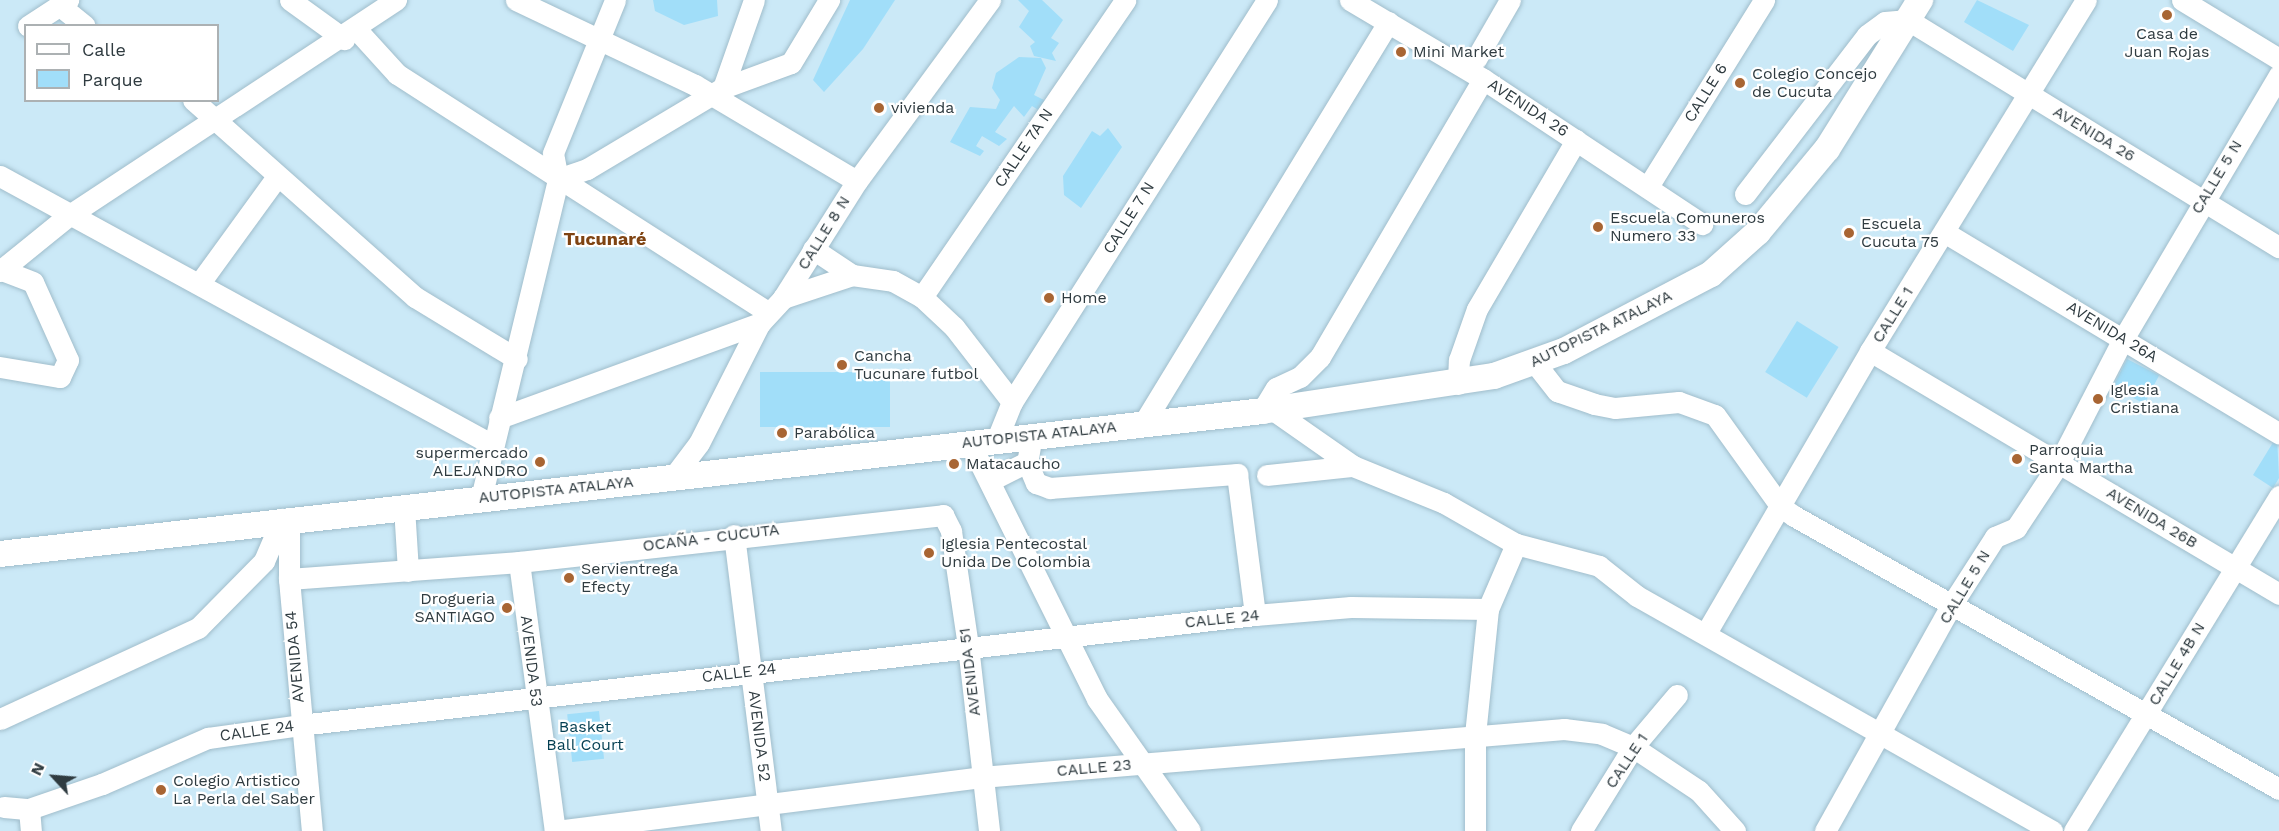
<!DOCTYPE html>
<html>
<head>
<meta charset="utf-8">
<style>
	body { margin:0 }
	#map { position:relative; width:2279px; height:831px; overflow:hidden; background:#cbe9f7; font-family:"Work Sans",sans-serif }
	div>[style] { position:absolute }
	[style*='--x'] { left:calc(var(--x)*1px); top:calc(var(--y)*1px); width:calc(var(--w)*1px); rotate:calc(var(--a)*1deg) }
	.green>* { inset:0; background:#a1def9; transform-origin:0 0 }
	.roads { filter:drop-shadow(0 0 2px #a0bdcb) drop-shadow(0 0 2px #a0bdcb) }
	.minor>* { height:21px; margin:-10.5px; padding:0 10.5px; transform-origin:10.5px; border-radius:10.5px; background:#fff }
	.major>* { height:26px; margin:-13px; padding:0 13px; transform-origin:13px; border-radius:13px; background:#fff }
	.dots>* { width:16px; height:16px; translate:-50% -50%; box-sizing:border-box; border:3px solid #fff; border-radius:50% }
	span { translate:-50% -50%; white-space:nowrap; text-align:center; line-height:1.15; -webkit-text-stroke:4.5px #fff; paint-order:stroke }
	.poi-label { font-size:16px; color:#2f3b40 }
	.left { translate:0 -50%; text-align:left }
	.right { translate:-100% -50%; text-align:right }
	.street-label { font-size:16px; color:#2f3b40 }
	.park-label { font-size:16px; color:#033e51 }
	.neighbourhood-label { font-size:18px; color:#7f4413; font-weight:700 }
	.legend { position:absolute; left:24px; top:24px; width:195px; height:78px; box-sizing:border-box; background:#fff; border:2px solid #acb1b3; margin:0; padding:8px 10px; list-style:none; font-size:18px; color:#2f3b40 }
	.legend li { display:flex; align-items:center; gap:12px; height:30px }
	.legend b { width:30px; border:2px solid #acb1b3 }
	.north { position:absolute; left:24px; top:747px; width:60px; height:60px; -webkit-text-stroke:4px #fff; paint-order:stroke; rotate:296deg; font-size:16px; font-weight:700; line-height:24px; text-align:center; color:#2f3b40 }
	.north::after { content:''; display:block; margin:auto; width:21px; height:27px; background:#2f3b40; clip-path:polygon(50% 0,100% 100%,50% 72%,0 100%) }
</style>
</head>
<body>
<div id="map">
	<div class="green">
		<div style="clip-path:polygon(653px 0,717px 0,718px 16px,684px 25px,655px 11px)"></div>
		<div style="clip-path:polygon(850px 0,895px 0,863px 49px,824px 92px,813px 80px)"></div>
		<div style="clip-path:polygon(1018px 0,1042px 0,1063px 20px,1051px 38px,1059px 43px,1052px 53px,1056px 61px,1034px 56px,1030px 46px,1035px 42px,1019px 27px,1029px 11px)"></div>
		<div style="clip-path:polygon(1977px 0,2029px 25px,2013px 51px,1964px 22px)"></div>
		<div style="clip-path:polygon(1019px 57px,1041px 58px,1046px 68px,1034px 95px,1046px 101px,1040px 111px,1032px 106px,1024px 117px,1014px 106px,995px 132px,1007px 139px,999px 146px,982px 136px,976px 146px,984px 151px,980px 156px,950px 142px,970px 107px,996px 109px,1000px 100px,992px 88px,996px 73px)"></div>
		<div style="clip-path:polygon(1108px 128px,1122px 147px,1081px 208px,1064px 195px,1063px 176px,1092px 131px,1100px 136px)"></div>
		<div style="left:1797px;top:321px;width:49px;height:60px;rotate:32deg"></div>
		<div style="left:2127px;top:359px;width:36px;height:32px;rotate:27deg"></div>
		<div style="left:890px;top:372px;width:55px;height:130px;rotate:90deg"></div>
		<div style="clip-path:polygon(2277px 436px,2279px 478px,2273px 488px,2253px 475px)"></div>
		<div style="left:599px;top:711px;width:48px;height:32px;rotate:84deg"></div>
	</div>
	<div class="roads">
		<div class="minor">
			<div style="--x:290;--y:0;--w:67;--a:35.8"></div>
			<div style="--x:516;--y:0;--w:198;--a:25.4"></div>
			<div style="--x:695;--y:85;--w:188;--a:30.7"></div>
			<div style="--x:1350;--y:0;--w:155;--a:30.7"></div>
			<div style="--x:1483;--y:79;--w:263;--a:33.5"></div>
			<div style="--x:2182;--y:0;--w:114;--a:31.3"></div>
			<div style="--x:59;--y:5;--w:33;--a:39"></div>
			<div style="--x:28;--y:26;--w:48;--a:-33"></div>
			<div style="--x:356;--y:29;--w:61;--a:47.7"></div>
			<div style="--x:397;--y:74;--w:442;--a:32.7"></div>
			<div style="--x:1476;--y:59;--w:68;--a:-60"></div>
			<div style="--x:723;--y:88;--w:72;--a:-20.2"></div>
			<div style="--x:791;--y:63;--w:74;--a:-58.9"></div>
			<div style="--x:193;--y:100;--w:297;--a:41.6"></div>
			<div style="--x:415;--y:297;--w:119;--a:31.3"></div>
			<div style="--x:0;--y:176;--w:559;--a:28.63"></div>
			<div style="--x:558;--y:179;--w:31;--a:-19"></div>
			<div style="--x:587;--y:169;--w:158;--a:-30.8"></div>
			<div style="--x:723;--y:88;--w:93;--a:-70.6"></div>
			<div style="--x:1649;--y:185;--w:218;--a:-58.1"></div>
			<div style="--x:1745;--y:194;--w:200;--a:-52.5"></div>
			<div style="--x:1867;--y:35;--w:22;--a:-36"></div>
			<div style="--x:1885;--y:22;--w:23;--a:-5"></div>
			<div style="--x:1908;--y:20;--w:435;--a:31.5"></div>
			<div style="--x:1944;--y:232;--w:391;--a:31"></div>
			<div style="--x:813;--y:249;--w:47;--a:33.7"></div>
			<div style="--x:0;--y:271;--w:87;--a:-39"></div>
			<div style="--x:68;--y:216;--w:393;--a:-33.4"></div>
			<div style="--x:199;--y:284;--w:131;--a:-54"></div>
			<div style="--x:922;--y:297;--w:360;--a:-55.6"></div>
			<div style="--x:783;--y:298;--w:73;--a:-18.4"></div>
			<div style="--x:852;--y:275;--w:41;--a:8.3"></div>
			<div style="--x:893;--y:281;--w:33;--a:29"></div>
			<div style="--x:922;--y:297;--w:44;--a:43.2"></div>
			<div style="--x:954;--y:327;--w:95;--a:52.3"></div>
			<div style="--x:1870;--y:351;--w:476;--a:30.7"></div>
			<div style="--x:1535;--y:363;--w:36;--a:52"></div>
			<div style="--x:1557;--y:391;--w:39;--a:19"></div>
			<div style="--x:1594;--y:404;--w:21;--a:11"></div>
			<div style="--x:1615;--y:408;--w:64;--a:-5.4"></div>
			<div style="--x:1679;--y:402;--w:38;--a:20"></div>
			<div style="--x:1715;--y:415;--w:113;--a:54.3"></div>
			<div style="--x:1781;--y:507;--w:16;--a:35"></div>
			<div style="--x:1794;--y:516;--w:557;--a:29.37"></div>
			<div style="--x:0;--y:367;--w:61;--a:9.5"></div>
			<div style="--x:60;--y:377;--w:19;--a:-65"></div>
			<div style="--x:68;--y:360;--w:85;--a:-114.2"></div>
			<div style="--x:33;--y:282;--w:33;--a:-159"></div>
			<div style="--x:1458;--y:384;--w:24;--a:-88"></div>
			<div style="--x:1459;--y:360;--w:54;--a:-70.6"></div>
			<div style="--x:1477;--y:309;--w:196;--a:-59.6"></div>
			<div style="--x:1273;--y:410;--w:98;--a:35"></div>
			<div style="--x:1353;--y:466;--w:98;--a:22.1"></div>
			<div style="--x:1444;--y:503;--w:83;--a:29.7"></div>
			<div style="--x:1516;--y:544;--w:86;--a:14.8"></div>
			<div style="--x:1599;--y:566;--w:48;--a:38.3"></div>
			<div style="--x:1637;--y:596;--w:477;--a:29.5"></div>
			<div style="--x:1262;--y:411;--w:27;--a:-59"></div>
			<div style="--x:1276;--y:388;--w:26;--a:-25"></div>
			<div style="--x:1300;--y:377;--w:28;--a:-45"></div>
			<div style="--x:1320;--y:357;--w:322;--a:-59.6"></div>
			<div style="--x:499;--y:418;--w:278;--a:-20"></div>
			<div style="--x:1143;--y:424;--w:471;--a:-58.6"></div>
			<div style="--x:1032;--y:435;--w:27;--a:100"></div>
			<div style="--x:1027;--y:462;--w:23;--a:67"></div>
			<div style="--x:1036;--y:483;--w:15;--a:20"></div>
			<div style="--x:1050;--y:488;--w:188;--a:-4.3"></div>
			<div style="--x:1237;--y:474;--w:142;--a:82.7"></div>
			<div style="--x:997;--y:439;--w:40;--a:-68"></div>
			<div style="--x:1012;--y:402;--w:476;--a:-57.6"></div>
			<div style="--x:970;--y:443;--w:286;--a:63.6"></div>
			<div style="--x:1097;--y:699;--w:161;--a:54.8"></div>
			<div style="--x:1267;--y:475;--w:86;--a:-6"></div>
			<div style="--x:674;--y:476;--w:41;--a:-52.9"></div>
			<div style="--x:699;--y:443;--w:135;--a:-63.1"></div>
			<div style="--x:760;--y:323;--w:34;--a:-47"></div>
			<div style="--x:783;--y:298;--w:138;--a:-57.7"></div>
			<div style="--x:857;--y:181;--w:225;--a:-53.7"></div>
			<div style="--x:991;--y:480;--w:40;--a:-26.6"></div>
			<div style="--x:481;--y:498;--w:328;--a:-76.4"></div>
			<div style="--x:558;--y:179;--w:26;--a:-101"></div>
			<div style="--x:553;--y:153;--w:165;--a:-67.9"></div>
			<div style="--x:404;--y:507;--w:64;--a:86.4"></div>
			<div style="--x:289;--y:518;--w:61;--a:90"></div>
			<div style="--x:289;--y:579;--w:253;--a:84.8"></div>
			<div style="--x:734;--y:535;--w:298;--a:82.9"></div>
			<div style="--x:519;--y:562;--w:271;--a:82.4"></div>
			<div style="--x:289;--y:579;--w:231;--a:-4.2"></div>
			<div style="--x:519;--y:562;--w:427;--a:-6.3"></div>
			<div style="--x:943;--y:515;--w:18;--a:63"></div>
			<div style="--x:951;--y:531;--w:116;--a:81.6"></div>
			<div style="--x:968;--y:646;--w:186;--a:83.5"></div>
			<div style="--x:1706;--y:633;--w:326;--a:-59.8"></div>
			<div style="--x:1870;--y:351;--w:412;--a:-58.4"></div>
			<div style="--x:0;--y:719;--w:218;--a:-24.7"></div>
			<div style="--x:198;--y:628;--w:94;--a:-45.4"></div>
			<div style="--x:264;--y:561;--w:46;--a:-66.8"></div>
			<div style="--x:4;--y:807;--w:25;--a:5"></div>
			<div style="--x:29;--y:809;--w:77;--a:-18.9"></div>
			<div style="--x:102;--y:784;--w:116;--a:-23.5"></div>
			<div style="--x:208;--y:738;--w:93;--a:-8"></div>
			<div style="--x:300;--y:725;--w:961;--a:-6.57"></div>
			<div style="--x:1255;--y:615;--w:96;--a:-4.8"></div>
			<div style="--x:1351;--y:607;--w:137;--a:0.8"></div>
			<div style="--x:29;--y:809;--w:22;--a:85"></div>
			<div style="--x:555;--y:831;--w:429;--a:-7.2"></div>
			<div style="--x:981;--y:777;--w:585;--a:-4.71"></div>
			<div style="--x:1564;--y:729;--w:38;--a:7"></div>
			<div style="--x:1602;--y:734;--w:34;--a:23"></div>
			<div style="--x:1633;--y:747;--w:79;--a:33.7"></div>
			<div style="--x:1699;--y:791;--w:54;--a:48"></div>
			<div style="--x:1475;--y:831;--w:96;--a:-90"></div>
			<div style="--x:1475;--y:735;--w:127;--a:-84.1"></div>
			<div style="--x:1488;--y:609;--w:71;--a:-66.7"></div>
			<div style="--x:1581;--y:831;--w:99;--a:-58.2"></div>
			<div style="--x:1633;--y:747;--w:68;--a:-49.8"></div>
			<div style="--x:1825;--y:831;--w:260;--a:-60.8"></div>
			<div style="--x:1952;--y:604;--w:80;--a:-57.3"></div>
			<div style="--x:1995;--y:537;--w:23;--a:-23"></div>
			<div style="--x:2016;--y:528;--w:78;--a:-56.5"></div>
			<div style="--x:2059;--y:463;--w:140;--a:-62.7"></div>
			<div style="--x:2123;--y:339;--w:307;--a:-59.4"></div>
			<div style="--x:2074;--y:831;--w:393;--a:-58.5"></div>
		</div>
		<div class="major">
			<div style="--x:0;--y:554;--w:1270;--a:-6.46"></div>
			<div style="--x:1262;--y:411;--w:235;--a:-8.6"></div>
			<div style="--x:1494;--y:376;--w:74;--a:-19.7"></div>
			<div style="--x:1564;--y:351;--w:166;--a:-27.6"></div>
			<div style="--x:1711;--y:274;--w:63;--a:-41.8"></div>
			<div style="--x:1758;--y:232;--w:108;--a:-50.3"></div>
			<div style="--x:1827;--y:149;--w:176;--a:-58"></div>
		</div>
	</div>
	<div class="dots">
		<div style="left:2167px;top:15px;background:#a86533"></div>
		<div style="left:1401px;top:52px;background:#a86533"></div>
		<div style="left:1740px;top:83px;background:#a86533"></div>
		<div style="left:879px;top:108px;background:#a86533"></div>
		<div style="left:1598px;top:227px;background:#a86533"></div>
		<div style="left:1849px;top:233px;background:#a86533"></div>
		<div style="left:1049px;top:298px;background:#a86533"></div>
		<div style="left:842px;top:365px;background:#a86533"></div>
		<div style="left:2098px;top:399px;background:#a86533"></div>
		<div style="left:782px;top:433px;background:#a86533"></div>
		<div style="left:2017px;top:459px;background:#a86533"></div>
		<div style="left:540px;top:462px;background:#a86533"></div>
		<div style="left:954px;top:464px;background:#a86533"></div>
		<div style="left:929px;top:553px;background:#a86533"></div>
		<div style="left:569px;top:578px;background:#a86533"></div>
		<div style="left:507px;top:608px;background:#a86533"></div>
		<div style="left:161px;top:790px;background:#a86533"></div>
	</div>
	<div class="poi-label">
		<span style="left:2167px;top:43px">Casa de<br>Juan Rojas</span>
		<span class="left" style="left:1413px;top:52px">Mini Market</span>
		<span class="left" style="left:1752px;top:83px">Colegio Concejo<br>de Cucuta</span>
		<span class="left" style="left:891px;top:108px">vivienda</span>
		<span class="left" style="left:1610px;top:227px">Escuela Comuneros<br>Numero 33</span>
		<span class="left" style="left:1861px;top:233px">Escuela<br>Cucuta 75</span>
		<span class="left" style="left:1061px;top:298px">Home</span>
		<span class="left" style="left:854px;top:365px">Cancha<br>Tucunare futbol</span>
		<span class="left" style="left:2110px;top:399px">Iglesia<br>Cristiana</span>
		<span class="left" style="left:794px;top:433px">Parabólica</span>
		<span class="left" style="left:2029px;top:459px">Parroquia<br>Santa Martha</span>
		<span class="right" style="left:528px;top:462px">supermercado<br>ALEJANDRO</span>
		<span class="left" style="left:966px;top:464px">Matacaucho</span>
		<span class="left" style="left:941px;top:553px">Iglesia Pentecostal<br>Unida De Colombia</span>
		<span class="left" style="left:581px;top:578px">Servientrega<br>Efecty</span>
		<span class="right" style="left:495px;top:608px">Drogueria<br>SANTIAGO</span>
		<span class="left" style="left:173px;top:790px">Colegio Artistico<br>La Perla del Saber</span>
	</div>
	<div class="street-label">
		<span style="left:1706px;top:93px;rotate:-58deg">CALLE 6</span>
		<span style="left:1528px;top:108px;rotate:33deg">AVENIDA 26</span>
		<span style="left:2094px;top:134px;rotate:31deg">AVENIDA 26</span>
		<span style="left:1024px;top:148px;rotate:-56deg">CALLE 7A N</span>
		<span style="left:2217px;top:177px;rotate:-59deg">CALLE 5 N</span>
		<span style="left:1129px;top:218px;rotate:-58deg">CALLE 7 N</span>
		<span style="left:824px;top:233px;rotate:-58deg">CALLE 8 N</span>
		<span style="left:1893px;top:315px;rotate:-58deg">CALLE 1</span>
		<span style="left:1601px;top:329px;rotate:-26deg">AUTOPISTA ATALAYA</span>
		<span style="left:2112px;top:332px;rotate:31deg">AVENIDA 26A</span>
		<span style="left:1039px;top:435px;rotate:-6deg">AUTOPISTA ATALAYA</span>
		<span style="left:556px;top:490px;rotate:-6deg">AUTOPISTA ATALAYA</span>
		<span style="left:2152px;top:518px;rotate:31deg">AVENIDA 26B</span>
		<span style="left:711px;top:538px;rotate:-7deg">OCAÑA - CUCUTA</span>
		<span style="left:1965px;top:587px;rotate:-59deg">CALLE 5 N</span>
		<span style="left:1222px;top:619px;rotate:-6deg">CALLE 24</span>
		<span style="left:295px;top:657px;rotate:-95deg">AVENIDA 54</span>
		<span style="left:531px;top:661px;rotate:83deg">AVENIDA 53</span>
		<span style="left:2177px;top:664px;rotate:-59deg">CALLE 4B N</span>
		<span style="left:970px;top:672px;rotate:-97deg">AVENIDA 51</span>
		<span style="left:739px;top:673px;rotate:-7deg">CALLE 24</span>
		<span style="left:257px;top:731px;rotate:-8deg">CALLE 24</span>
		<span style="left:759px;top:736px;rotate:83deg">AVENIDA 52</span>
		<span style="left:1627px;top:761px;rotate:-56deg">CALLE 1</span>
		<span style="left:1094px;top:768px;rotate:-5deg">CALLE 23</span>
	</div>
	<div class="park-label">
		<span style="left:585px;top:736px">Basket<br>Ball Court</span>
	</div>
	<div class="neighbourhood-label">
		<span style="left:605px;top:239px">Tucunaré</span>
	</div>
	<ul class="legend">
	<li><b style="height:8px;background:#fff"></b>Calle</li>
	<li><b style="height:16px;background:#a1def9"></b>Parque</li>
	</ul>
	<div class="north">N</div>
</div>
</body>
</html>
